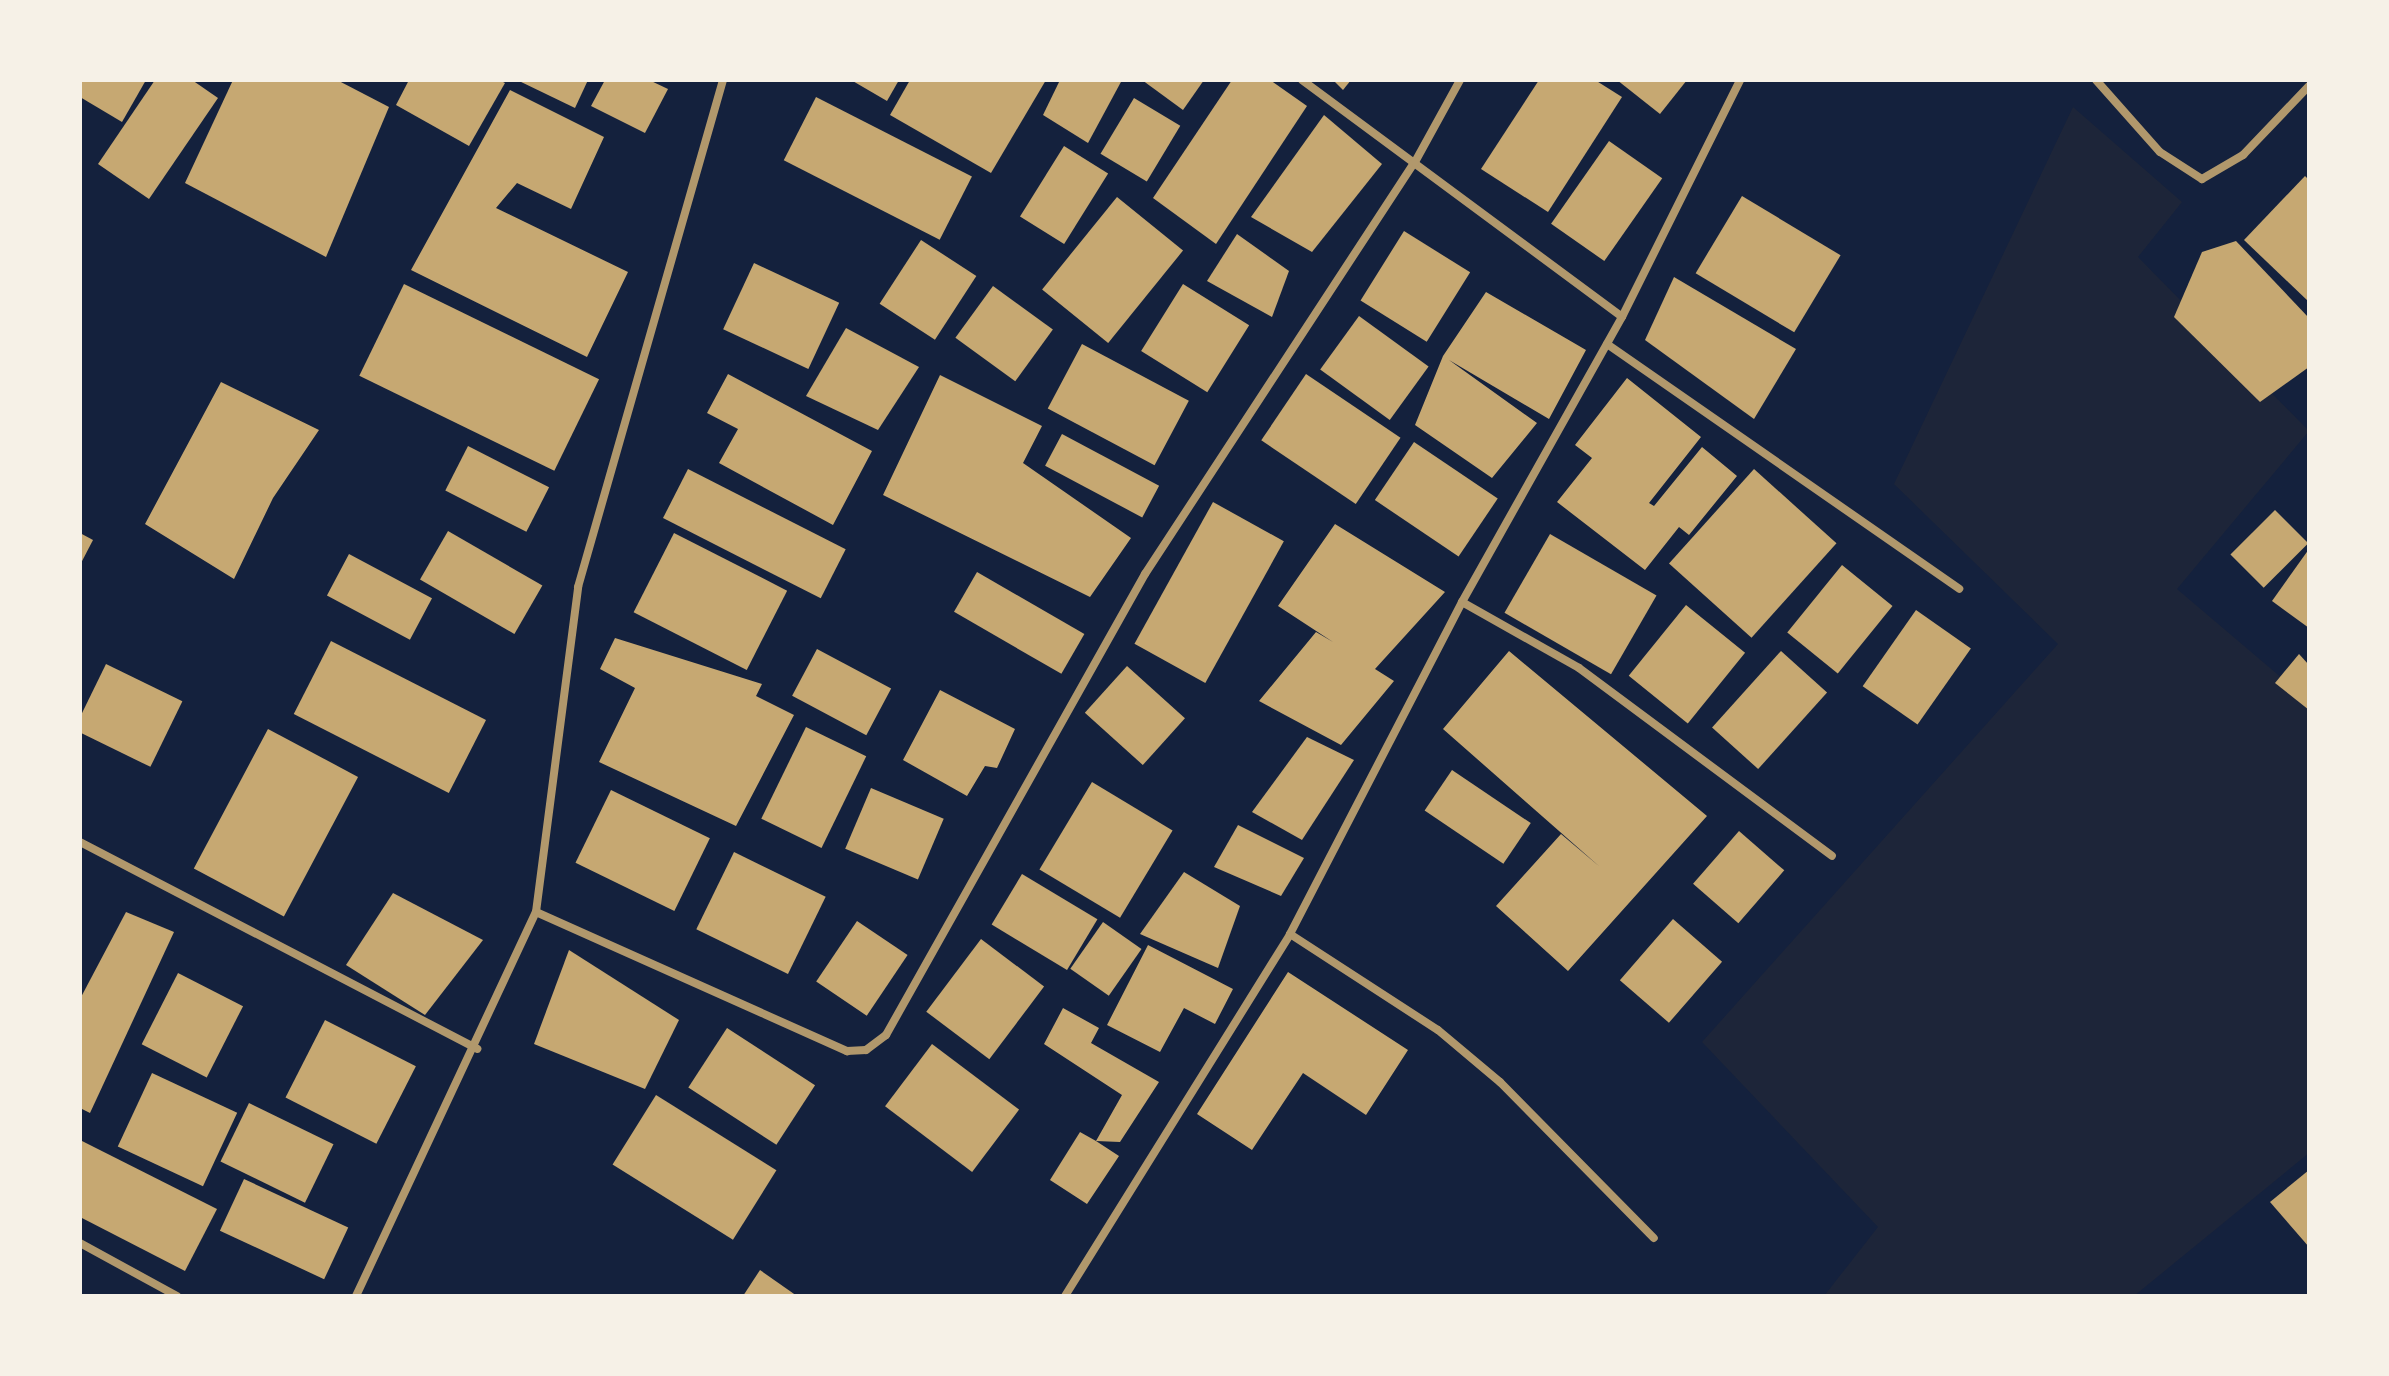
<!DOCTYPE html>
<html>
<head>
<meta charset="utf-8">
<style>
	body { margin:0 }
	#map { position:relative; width:2389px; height:1376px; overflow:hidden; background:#14213d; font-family:"DejaVu Sans",sans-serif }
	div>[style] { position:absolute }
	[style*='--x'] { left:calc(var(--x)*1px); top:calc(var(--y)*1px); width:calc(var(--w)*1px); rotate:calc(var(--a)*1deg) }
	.green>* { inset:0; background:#1d2539 }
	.building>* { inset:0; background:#c6a872; transform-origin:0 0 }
	.minor>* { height:8px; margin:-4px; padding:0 4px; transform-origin:4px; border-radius:4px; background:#b1986c }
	span { translate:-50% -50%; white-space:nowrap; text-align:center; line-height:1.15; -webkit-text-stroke:6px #f6f1e7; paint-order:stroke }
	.frame { position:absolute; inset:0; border:82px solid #f6f1e7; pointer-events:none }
</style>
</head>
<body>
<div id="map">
	<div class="green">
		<div style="clip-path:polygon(2073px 107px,2182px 202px,2138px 257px,2309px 431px,2177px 589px,2309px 701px,2309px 1153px,2134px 1296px,1824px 1296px,1878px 1227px,1702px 1042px,2058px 644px,1894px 484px)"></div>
	</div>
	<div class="building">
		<div style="clip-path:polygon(80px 80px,146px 80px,122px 122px,80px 97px)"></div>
		<div style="clip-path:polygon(155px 80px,192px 80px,218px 98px,149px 199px,98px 164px)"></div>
		<div style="clip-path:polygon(233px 80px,337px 80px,389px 107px,326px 257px,185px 183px)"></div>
		<div style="clip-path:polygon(409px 80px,499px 80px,505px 83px,469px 146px,396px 105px)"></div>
		<div style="clip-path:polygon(517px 80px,588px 80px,575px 108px)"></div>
		<div style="clip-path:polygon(605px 80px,649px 80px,668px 89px,645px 133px,591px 106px)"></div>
		<div style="clip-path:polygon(851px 80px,899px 80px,887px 101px)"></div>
		<div style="clip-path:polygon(910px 80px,1046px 80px,991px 173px,890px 115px)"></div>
		<div style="clip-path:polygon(1060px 80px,1122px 80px,1088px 143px,1043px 115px)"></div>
		<div style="clip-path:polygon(1142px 80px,1204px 80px,1183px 110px)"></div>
		<div style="clip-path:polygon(1232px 80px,1270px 80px,1307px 106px,1216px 244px,1153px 198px)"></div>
		<div style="clip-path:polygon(1333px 80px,1351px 80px,1343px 90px)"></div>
		<div style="clip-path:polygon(1539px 80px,1595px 80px,1622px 97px,1548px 212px,1481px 169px)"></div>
		<div style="clip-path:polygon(1617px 80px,1687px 80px,1660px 114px)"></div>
		<div style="clip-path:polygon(510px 90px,604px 137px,571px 209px,517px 183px,496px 208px,628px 272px,587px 357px,411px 270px)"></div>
		<div style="left:816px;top:97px;width:175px;height:71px;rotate:27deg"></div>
		<div style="left:1134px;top:98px;width:54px;height:65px;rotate:31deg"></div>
		<div style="clip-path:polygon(1324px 115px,1382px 164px,1312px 252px,1251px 217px)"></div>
		<div style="left:1609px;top:141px;width:65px;height:101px;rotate:35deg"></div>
		<div style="left:1064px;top:146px;width:52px;height:83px;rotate:32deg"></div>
		<div style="clip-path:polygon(2305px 176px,2309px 180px,2309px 302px,2244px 240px)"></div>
		<div style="left:1742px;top:196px;width:115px;height:90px;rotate:31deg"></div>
		<div style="left:1117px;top:197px;width:85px;height:119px;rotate:39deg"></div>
		<div style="left:1404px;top:231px;width:78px;height:82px;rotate:32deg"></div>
		<div style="clip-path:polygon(1237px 234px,1289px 271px,1272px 317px,1207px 281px)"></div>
		<div style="left:921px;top:240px;width:66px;height:76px;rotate:33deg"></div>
		<div style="clip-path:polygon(2236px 241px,2309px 318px,2309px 367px,2260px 402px,2174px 317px,2202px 252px)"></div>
		<div style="left:754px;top:263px;width:94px;height:73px;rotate:25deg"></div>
		<div style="clip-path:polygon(1674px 277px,1796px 349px,1754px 419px,1645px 340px)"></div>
		<div style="left:404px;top:284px;width:217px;height:102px;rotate:26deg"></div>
		<div style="left:1183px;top:284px;width:78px;height:79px;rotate:32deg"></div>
		<div style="left:993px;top:286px;width:74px;height:64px;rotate:36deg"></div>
		<div style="clip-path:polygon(1486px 292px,1586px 350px,1549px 419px,1449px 360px,1537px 423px,1492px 478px,1415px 425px,1443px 356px)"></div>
		<div style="left:1359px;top:316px;width:86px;height:66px;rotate:36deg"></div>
		<div style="clip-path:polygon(846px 328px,919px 367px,878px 430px,806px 396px)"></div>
		<div style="left:1082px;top:344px;width:121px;height:73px;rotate:28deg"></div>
		<div style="clip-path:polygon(728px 374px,872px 451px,833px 525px,719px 463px,738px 429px,707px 413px)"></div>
		<div style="left:1306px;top:374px;width:114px;height:80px;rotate:34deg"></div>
		<div style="clip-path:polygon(940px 375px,1042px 426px,1023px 463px,1131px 538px,1090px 597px,883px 495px)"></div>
		<div style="clip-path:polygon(1627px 378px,1701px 437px,1649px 503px,1654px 506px,1702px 447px,1737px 476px,1689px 535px,1679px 527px,1645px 570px,1557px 502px,1592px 458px,1575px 445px)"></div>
		<div style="clip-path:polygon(221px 382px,319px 430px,273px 498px,234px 579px,145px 524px)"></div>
		<div style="left:1062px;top:434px;width:110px;height:36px;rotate:28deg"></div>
		<div style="left:1414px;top:442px;width:101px;height:70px;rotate:34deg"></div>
		<div style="left:468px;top:446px;width:91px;height:50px;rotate:27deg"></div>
		<div style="left:688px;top:469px;width:177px;height:55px;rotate:27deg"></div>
		<div style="left:1754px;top:469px;width:111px;height:127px;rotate:42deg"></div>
		<div style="left:1213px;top:502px;width:81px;height:162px;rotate:29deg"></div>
		<div style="left:2275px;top:510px;width:47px;height:63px;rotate:45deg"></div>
		<div style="clip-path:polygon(1335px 524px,1445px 592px,1375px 669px,1394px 681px,1341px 745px,1259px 701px,1316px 632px,1333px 642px,1278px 606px)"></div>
		<div style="left:448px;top:531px;width:109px;height:56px;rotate:30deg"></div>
		<div style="clip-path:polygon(80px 533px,93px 540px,80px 565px)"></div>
		<div style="left:674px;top:533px;width:127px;height:89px;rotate:27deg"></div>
		<div style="left:1550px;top:534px;width:123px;height:91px;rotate:30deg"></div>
		<div style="clip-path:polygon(2309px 549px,2309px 628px,2272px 601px)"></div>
		<div style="left:349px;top:554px;width:94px;height:47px;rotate:28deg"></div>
		<div style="left:1842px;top:565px;width:65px;height:87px;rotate:39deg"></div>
		<div style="left:977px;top:572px;width:124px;height:46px;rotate:30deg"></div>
		<div style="left:1686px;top:605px;width:76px;height:91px;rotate:39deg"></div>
		<div style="left:1916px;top:610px;width:67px;height:93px;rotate:35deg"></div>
		<div style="clip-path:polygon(615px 638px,762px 684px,756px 696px,794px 715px,736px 826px,599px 762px,635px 688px,600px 669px)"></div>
		<div style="left:331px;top:641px;width:174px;height:82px;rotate:27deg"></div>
		<div style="left:817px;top:649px;width:84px;height:53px;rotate:28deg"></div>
		<div style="clip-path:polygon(1509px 651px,1707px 816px,1568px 971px,1496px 906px,1561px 834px,1600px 867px,1443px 729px)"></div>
		<div style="left:1781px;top:651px;width:62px;height:103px;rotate:42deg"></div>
		<div style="clip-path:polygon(2299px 654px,2309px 665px,2309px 710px,2275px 683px)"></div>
		<div style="left:106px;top:664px;width:85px;height:73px;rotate:26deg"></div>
		<div style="left:1127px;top:666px;width:78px;height:63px;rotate:42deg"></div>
		<div style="clip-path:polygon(940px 690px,1015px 729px,997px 768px,985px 766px,967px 796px,903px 760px)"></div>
		<div style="left:806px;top:727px;width:67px;height:102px;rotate:26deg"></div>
		<div style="left:268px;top:729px;width:102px;height:158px;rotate:28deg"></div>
		<div style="clip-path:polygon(1307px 737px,1354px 760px,1302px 840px,1252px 812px)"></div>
		<div style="left:1452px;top:770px;width:95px;height:49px;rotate:34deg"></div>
		<div style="left:1092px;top:782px;width:94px;height:102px;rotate:31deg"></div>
		<div style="left:871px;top:788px;width:79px;height:66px;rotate:23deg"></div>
		<div style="left:611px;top:790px;width:110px;height:81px;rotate:26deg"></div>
		<div style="clip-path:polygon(1238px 825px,1304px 858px,1281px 896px,1214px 867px)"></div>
		<div style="left:1739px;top:831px;width:60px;height:70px;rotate:41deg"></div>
		<div style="left:734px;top:852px;width:102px;height:86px;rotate:26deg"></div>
		<div style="clip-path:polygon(1184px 872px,1240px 906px,1218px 968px,1140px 934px)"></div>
		<div style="left:1022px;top:874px;width:88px;height:59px;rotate:31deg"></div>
		<div style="clip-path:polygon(393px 893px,483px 940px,425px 1015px,346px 965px)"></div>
		<div style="clip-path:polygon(126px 912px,174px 932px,90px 1113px,80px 1108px,80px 999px)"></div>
		<div style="left:1673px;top:919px;width:65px;height:81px;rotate:41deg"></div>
		<div style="left:857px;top:921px;width:61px;height:73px;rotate:34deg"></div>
		<div style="left:1103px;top:922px;width:47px;height:57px;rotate:35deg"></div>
		<div style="left:981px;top:939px;width:79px;height:91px;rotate:37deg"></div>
		<div style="clip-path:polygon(1148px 945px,1233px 989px,1215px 1024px,1184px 1008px,1160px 1052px,1107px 1025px)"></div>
		<div style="clip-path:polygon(569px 950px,679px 1020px,645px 1089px,534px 1044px)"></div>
		<div style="clip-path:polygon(1288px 972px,1408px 1050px,1366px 1115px,1303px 1073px,1252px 1150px,1197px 1114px)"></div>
		<div style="left:178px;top:973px;width:73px;height:80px;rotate:27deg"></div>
		<div style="clip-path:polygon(1063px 1008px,1099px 1028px,1091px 1043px,1159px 1082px,1120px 1142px,1096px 1141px,1119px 1156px,1087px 1204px,1050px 1180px,1080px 1132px,1096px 1141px,1122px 1095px,1044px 1044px)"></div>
		<div style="left:325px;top:1020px;width:102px;height:87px;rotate:27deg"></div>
		<div style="left:727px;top:1028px;width:105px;height:71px;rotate:33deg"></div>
		<div style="left:932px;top:1044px;width:109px;height:78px;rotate:37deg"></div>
		<div style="left:152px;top:1073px;width:94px;height:81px;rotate:25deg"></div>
		<div style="left:656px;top:1095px;width:142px;height:82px;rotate:32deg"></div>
		<div style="left:249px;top:1103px;width:94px;height:65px;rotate:26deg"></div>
		<div style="clip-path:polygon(80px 1140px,217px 1209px,185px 1271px,80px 1217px)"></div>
		<div style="clip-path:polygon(2309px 1170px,2309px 1247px,2270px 1202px)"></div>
		<div style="left:244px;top:1179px;width:115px;height:57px;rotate:25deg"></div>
		<div style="clip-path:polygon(760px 1270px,797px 1296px,743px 1296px)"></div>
	</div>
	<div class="minor">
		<div style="--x:1302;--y:80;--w:398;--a:36.5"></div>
		<div style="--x:2096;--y:80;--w:96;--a:48.4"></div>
		<div style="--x:2160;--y:152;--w:50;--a:32.7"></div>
		<div style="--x:2202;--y:179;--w:48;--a:-30.3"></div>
		<div style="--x:2243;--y:155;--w:95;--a:-46.3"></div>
		<div style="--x:1607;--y:344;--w:429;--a:34.8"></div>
		<div style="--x:1462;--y:602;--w:134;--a:29.4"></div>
		<div style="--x:1579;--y:668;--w:315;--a:36.6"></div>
		<div style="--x:80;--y:842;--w:448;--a:27.5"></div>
		<div style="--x:536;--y:912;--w:341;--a:24.1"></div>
		<div style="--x:847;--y:1051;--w:19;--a:-3"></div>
		<div style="--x:866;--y:1050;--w:25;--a:-37"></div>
		<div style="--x:886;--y:1035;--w:529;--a:-60.67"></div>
		<div style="--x:1145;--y:574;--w:493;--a:-56.8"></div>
		<div style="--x:1415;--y:162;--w:94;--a:-61.2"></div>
		<div style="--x:1290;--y:934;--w:176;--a:33"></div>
		<div style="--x:1438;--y:1030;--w:81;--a:40"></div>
		<div style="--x:1500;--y:1082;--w:219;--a:45.4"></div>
		<div style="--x:80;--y:1243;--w:111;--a:28.7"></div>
		<div style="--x:356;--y:1296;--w:424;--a:-64.9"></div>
		<div style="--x:536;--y:912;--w:328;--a:-82.6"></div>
		<div style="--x:578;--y:587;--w:527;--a:-74.04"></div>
		<div style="--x:1065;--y:1296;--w:426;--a:-58.1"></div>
		<div style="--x:1290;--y:934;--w:374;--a:-62.6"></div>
		<div style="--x:1462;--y:602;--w:327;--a:-60.7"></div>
		<div style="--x:1622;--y:317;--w:265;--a:-63.5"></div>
	</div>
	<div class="frame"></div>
</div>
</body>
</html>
